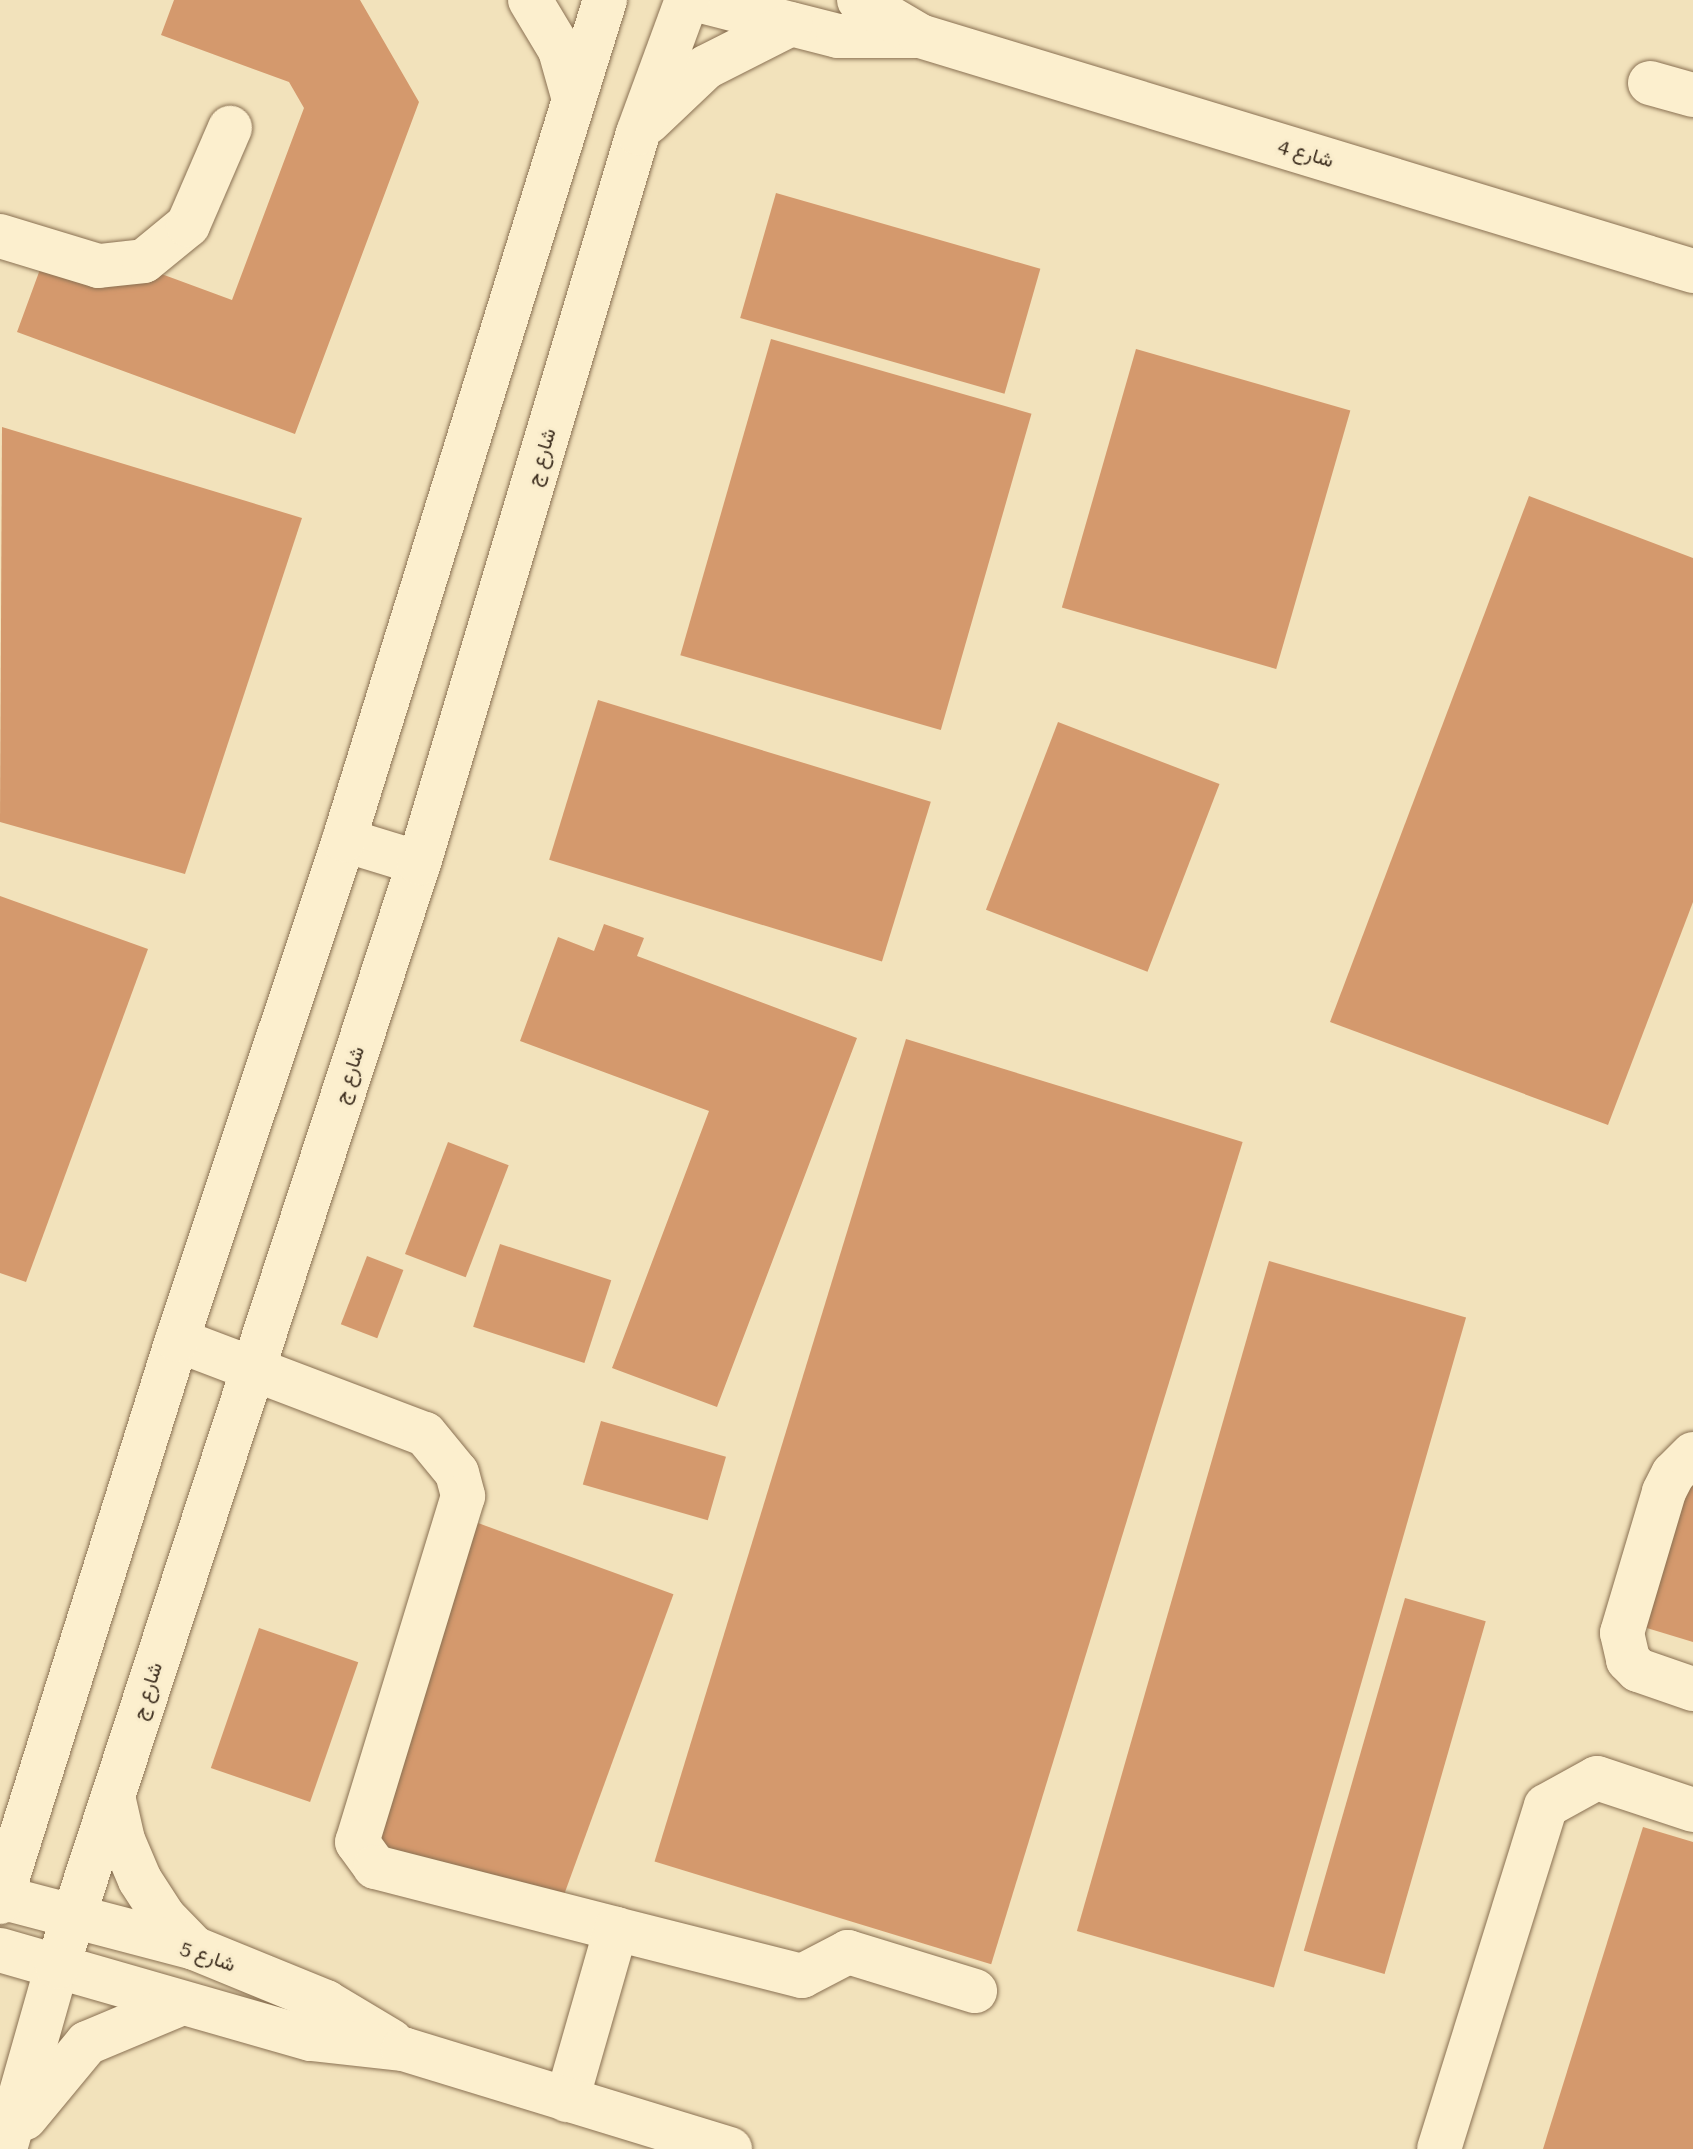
<!DOCTYPE html>
<html>
<head>
<meta charset="utf-8">
<style>
	body { margin:0 }
	#map { position:relative; width:1693px; height:2149px; overflow:hidden; background:#f2e2bb; font-family:"Roboto Serif",Vazirmatn,serif }
	div>[style] { position:absolute }
	[style*='--x'] { left:calc(var(--x)*1px); top:calc(var(--y)*1px); width:calc(var(--w)*1px); rotate:calc(var(--a)*1deg) }
	.building>* { inset:0; background:#d4996d; transform-origin:0 0 }
	.roads { filter:drop-shadow(0 0 2px #8a7153) drop-shadow(0 0 2px #8a7153) }
	.minor>* { height:44px; margin:-22px; padding:0 22px; transform-origin:22px; border-radius:22px; background:#fcefce }
	span { translate:-50% -50%; white-space:nowrap; text-align:center; line-height:1.15; -webkit-text-stroke:6px #f9eccb; paint-order:stroke }
	.street-label { font-size:20px; color:#38291a }
</style>
</head>
<body>
<div id="map">
	<div class="building">
		<div style="clip-path:polygon(174px 0,360px 0,419px 102px,295px 434px,17px 332px,53px 234px,232px 300px,304px 108px,289px 82px,161px 35px)"></div>
		<div style="left:776px;top:193px;width:275px;height:130px;rotate:16deg"></div>
		<div style="left:771px;top:339px;width:271px;height:329px;rotate:16deg"></div>
		<div style="left:1136px;top:349px;width:223px;height:269px;rotate:16deg"></div>
		<div style="clip-path:polygon(2px 427px,302px 518px,185px 874px,0 822px)"></div>
		<div style="clip-path:polygon(1529px 496px,1693px 558px,1693px 902px,1608px 1125px,1330px 1022px)"></div>
		<div style="left:598px;top:700px;width:348px;height:167px;rotate:17deg"></div>
		<div style="left:1058px;top:722px;width:173px;height:201px;rotate:21deg"></div>
		<div style="clip-path:polygon(0 896px,148px 949px,26px 1282px,0 1273px)"></div>
		<div style="clip-path:polygon(604px 924px,644px 938px,637px 956px,857px 1038px,717px 1407px,612px 1368px,709px 1111px,520px 1041px,558px 937px,594px 951px)"></div>
		<div style="left:906px;top:1039px;width:352px;height:860px;rotate:17deg"></div>
		<div style="left:448px;top:1142px;width:65px;height:120px;rotate:21deg"></div>
		<div style="left:500px;top:1244px;width:117px;height:87px;rotate:18deg"></div>
		<div style="left:367px;top:1256px;width:39px;height:73px;rotate:21deg"></div>
		<div style="left:1269px;top:1261px;width:205px;height:697px;rotate:16deg"></div>
		<div style="left:601px;top:1421px;width:130px;height:66px;rotate:16deg"></div>
		<div style="clip-path:polygon(1693px 1468px,1693px 1642px,1627px 1622px)"></div>
		<div style="left:478px;top:1523px;width:208px;height:338px;rotate:20deg"></div>
		<div style="left:1405px;top:1598px;width:84px;height:367px;rotate:16deg"></div>
		<div style="left:259px;top:1628px;width:105px;height:148px;rotate:19deg"></div>
		<div style="clip-path:polygon(1643px 1827px,1693px 1842px,1693px 2149px,1543px 2149px)"></div>
	</div>
	<div class="roads">
		<div class="minor">
			<div style="--x:530;--y:0;--w:58;--a:59"></div>
			<div style="--x:560;--y:50;--w:48;--a:74.2"></div>
			<div style="--x:697;--y:0;--w:146;--a:14.3"></div>
			<div style="--x:838;--y:36;--w:79;--a:0"></div>
			<div style="--x:859;--y:0;--w:71;--a:30.5"></div>
			<div style="--x:920;--y:36;--w:808;--a:16.91"></div>
			<div style="--x:1650;--y:83;--w:45;--a:15.6"></div>
			<div style="--x:648;--y:122;--w:80;--a:-43.5"></div>
			<div style="--x:706;--y:67;--w:95;--a:-26.8"></div>
			<div style="--x:0;--y:236;--w:103;--a:16.9"></div>
			<div style="--x:99;--y:266;--w:45;--a:-6.3"></div>
			<div style="--x:144;--y:261;--w:57;--a:-39.3"></div>
			<div style="--x:188;--y:225;--w:106;--a:-66.6"></div>
			<div style="--x:344;--y:840;--w:78;--a:17"></div>
			<div style="--x:177;--y:1340;--w:265;--a:20.8"></div>
			<div style="--x:425;--y:1434;--w:50;--a:50.6"></div>
			<div style="--x:457;--y:1473;--w:24;--a:75"></div>
			<div style="--x:463;--y:1496;--w:362;--a:107"></div>
			<div style="--x:357;--y:1842;--w:31;--a:54"></div>
			<div style="--x:375;--y:1867;--w:249;--a:14.4"></div>
			<div style="--x:616;--y:1929;--w:178;--a:106"></div>
			<div style="--x:1693;--y:1454;--w:28;--a:135"></div>
			<div style="--x:1673;--y:1474;--w:20;--a:117"></div>
			<div style="--x:1664;--y:1492;--w:147;--a:106.6"></div>
			<div style="--x:1622;--y:1633;--w:28;--a:77"></div>
			<div style="--x:1628;--y:1660;--w:14;--a:45"></div>
			<div style="--x:1638;--y:1670;--w:58;--a:19.1"></div>
			<div style="--x:113;--y:1796;--w:45;--a:77.2"></div>
			<div style="--x:123;--y:1840;--w:43;--a:67"></div>
			<div style="--x:140;--y:1880;--w:44;--a:57"></div>
			<div style="--x:164;--y:1917;--w:43;--a:45.9"></div>
			<div style="--x:0;--y:1897;--w:201;--a:14.7"></div>
			<div style="--x:194;--y:1948;--w:143;--a:22.2"></div>
			<div style="--x:326;--y:2002;--w:76;--a:31"></div>
			<div style="--x:0;--y:1902;--w:589;--a:-72.52"></div>
			<div style="--x:177;--y:1340;--w:527;--a:-71.53"></div>
			<div style="--x:344;--y:840;--w:880;--a:-72.74"></div>
			<div style="--x:616;--y:1929;--w:192;--a:14.2"></div>
			<div style="--x:802;--y:1976;--w:52;--a:-27.6"></div>
			<div style="--x:848;--y:1952;--w:133;--a:17.1"></div>
			<div style="--x:0;--y:1950;--w:323;--a:16"></div>
			<div style="--x:311;--y:2039;--w:93;--a:6.2"></div>
			<div style="--x:403;--y:2049;--w:342;--a:17"></div>
			<div style="--x:25;--y:2118;--w:97;--a:-50.4"></div>
			<div style="--x:87;--y:2043;--w:99;--a:-22.7"></div>
			<div style="--x:5;--y:2149;--w:189;--a:-74.1"></div>
			<div style="--x:57;--y:1967;--w:1162;--a:-71.85"></div>
			<div style="--x:419;--y:863;--w:762;--a:-73.3"></div>
			<div style="--x:638;--y:133;--w:142;--a:-69.8"></div>
			<div style="--x:1439;--y:2149;--w:359;--a:-72.7"></div>
			<div style="--x:1546;--y:1806;--w:58;--a:-28.8"></div>
			<div style="--x:1597;--y:1778;--w:101;--a:18.4"></div>
		</div>
	</div>
	<div class="street-label">
		<span style="left:1306px;top:153px;rotate:17deg">شارع 4</span>
		<span style="left:541px;top:457px;rotate:-73deg">شارع ج</span>
		<span style="left:349px;top:1075px;rotate:-72deg">شارع ج</span>
		<span style="left:147px;top:1691px;rotate:-72deg">شارع ج</span>
		<span style="left:208px;top:1956px;rotate:20deg">شارع 5</span>
	</div>
</div>
</body>
</html>
